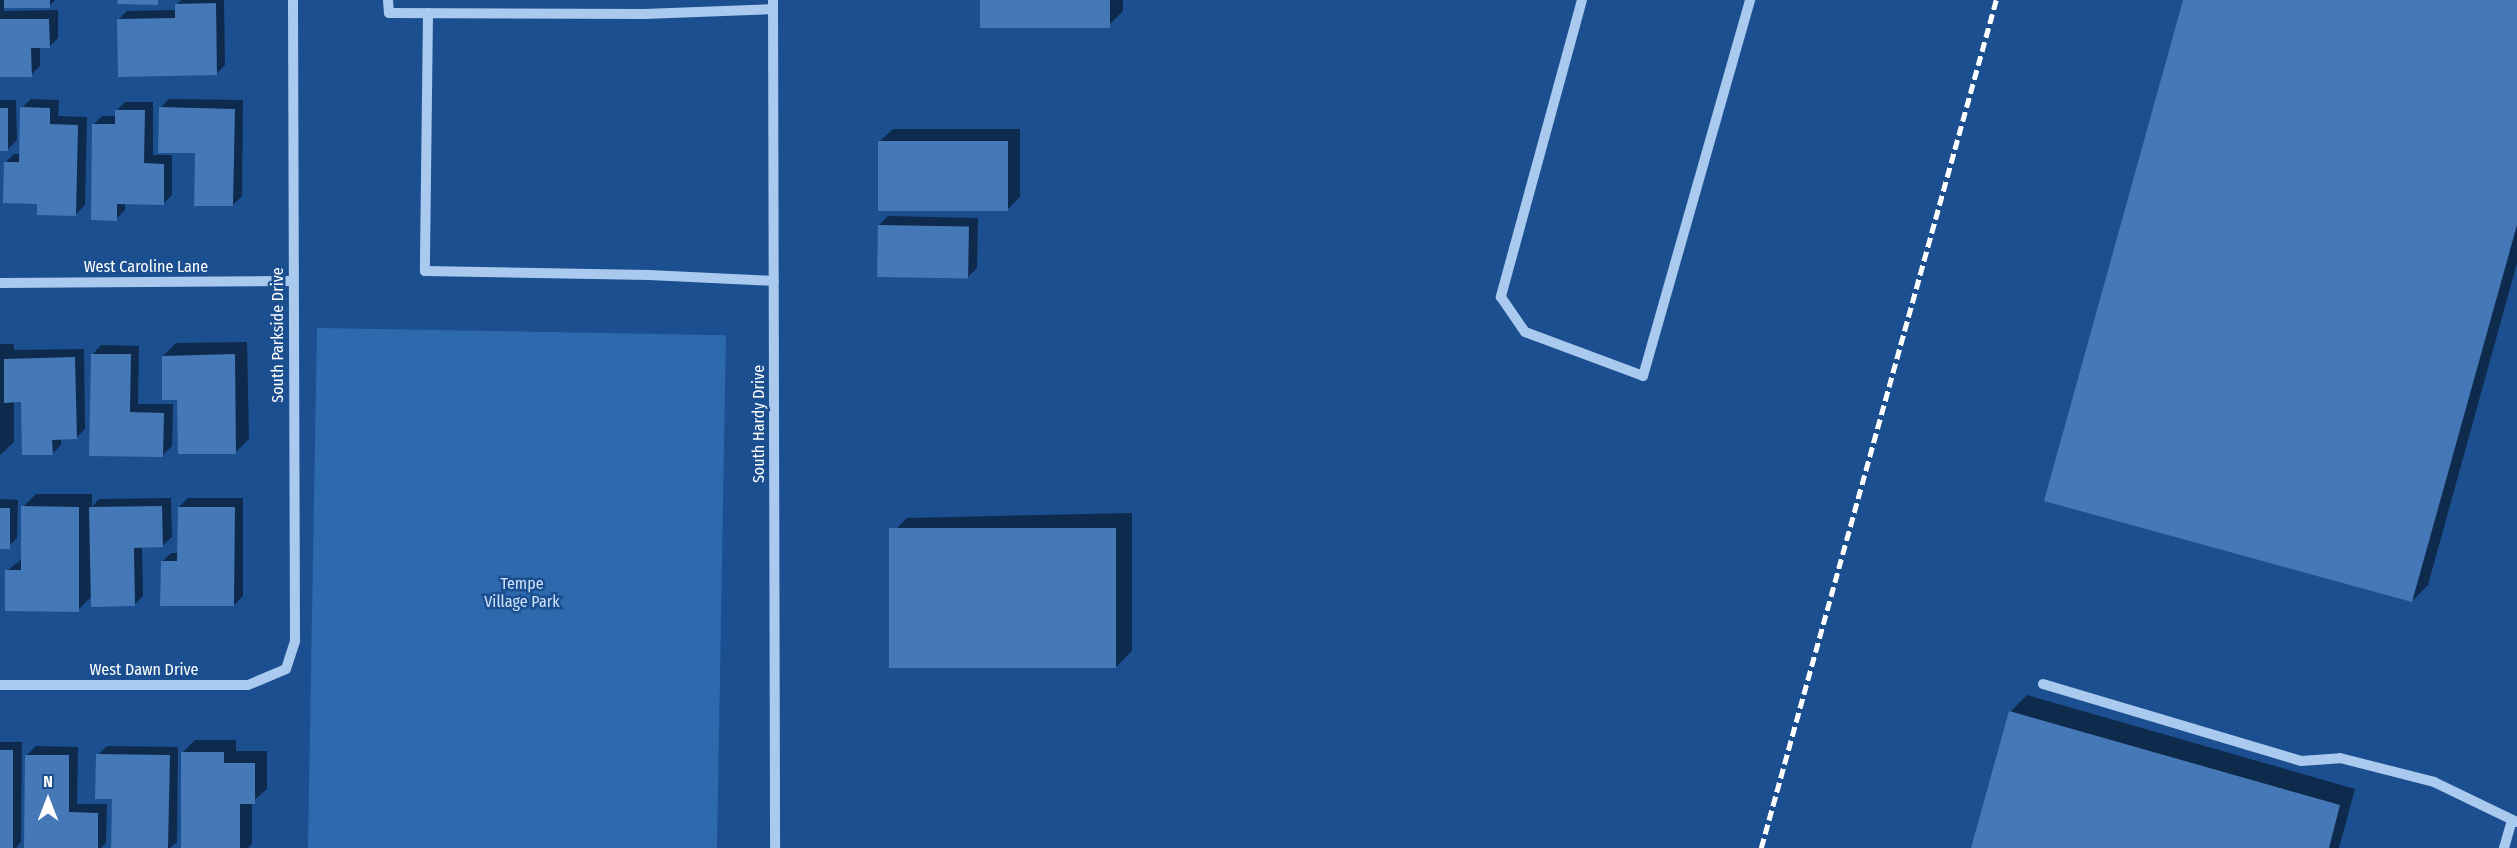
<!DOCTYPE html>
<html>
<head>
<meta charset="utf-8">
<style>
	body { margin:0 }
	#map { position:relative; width:2517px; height:848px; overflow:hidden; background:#1b4f8f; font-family:"Fira Sans Condensed",sans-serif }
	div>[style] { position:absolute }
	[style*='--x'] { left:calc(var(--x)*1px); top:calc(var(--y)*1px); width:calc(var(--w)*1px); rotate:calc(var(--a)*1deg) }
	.green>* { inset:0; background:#2e69ad; transform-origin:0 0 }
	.shadow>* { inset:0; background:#0007 }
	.building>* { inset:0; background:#4478b7; transform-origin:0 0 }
	.minor>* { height:10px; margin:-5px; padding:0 5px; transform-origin:5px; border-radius:5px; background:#a9c9ee }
	.rail>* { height:4.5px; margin-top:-2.25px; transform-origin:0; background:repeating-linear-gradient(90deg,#fff 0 10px,transparent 0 14.5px) }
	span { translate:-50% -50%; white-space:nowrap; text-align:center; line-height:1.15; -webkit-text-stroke:5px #1b4f8f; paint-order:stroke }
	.street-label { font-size:16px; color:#fff }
	.park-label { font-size:16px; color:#cfe3fa }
	.north { position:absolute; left:18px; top:770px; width:60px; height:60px; -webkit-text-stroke:4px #1b4f8f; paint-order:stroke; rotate:0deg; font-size:16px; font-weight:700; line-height:24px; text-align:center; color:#fff }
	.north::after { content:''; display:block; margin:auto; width:21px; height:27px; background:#fff; clip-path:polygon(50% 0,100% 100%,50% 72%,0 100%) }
</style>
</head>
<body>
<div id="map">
	<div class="green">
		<div style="left:317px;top:328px;width:409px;height:520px;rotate:1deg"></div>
	</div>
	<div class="shadow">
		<div style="clip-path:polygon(0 0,55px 0,49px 6px,4px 6px,4px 11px,58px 10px,58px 38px,49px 47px,40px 47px,40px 66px,31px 75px,0 75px)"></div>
		<div style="clip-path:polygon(181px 0,224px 0,225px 65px,216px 74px,118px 20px,127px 11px,176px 10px,176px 5px)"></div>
		<div style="clip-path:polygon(982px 0,1123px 0,1123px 11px,1110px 24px)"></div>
		<div style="clip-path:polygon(2185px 0,2517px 0,2517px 263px,2428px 585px,2412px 601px)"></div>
		<div style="clip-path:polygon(31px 99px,59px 100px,58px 116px,87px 117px,85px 205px,76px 214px,39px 202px,5px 163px,14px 154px,21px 154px,22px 108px)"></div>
		<div style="clip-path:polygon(169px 99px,243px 100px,242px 196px,233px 205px,196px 152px,160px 108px)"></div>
		<div style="clip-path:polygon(0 100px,16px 100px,17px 140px,8px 149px,0 150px)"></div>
		<div style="clip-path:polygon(125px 102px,153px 102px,153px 155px,172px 155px,172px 195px,163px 204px,125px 203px,125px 210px,116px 219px,93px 125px,102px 116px,116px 116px,116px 111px)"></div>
		<div style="clip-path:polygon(893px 129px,1020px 129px,1020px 197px,1007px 210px,880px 141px)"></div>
		<div style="clip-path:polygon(888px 216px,978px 218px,977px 268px,968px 277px,879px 225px)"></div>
		<div style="clip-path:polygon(247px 342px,249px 439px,236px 452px,178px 399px,163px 356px,176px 343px)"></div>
		<div style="clip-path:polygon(0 344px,14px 344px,14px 350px,84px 349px,85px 429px,76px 438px,61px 438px,61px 445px,52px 454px,22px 401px,14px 401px,14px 442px,0 455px)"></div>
		<div style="clip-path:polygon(101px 345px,139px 346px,138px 404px,173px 404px,172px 446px,163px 455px,91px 455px,93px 354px)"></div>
		<div style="clip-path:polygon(36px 494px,92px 494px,92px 507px,99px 499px,171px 498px,172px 537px,163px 545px,142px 546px,143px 596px,134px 605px,92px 596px,78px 610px,7px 571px,23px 558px,23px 507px)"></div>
		<div style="clip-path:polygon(188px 498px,243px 498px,243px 596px,234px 605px,162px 562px,171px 553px,179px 553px,179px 507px)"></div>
		<div style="clip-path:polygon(0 499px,18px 500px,17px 538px,8px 547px,0 547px)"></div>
		<div style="clip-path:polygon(1132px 513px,1132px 651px,1116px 667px,891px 534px,907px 518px)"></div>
		<div style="clip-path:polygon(2027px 695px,2355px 789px,2339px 848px,1973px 848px,2011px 711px)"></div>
		<div style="clip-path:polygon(195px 740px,236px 740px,236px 751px,267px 751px,267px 789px,252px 802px,252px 844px,248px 848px,183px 848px,182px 753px)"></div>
		<div style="clip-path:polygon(0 742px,22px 742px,21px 842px,16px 848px,0 848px)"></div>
		<div style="clip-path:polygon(36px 746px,78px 747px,77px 804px,107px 804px,106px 843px,101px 848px,26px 848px,27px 755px)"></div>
		<div style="clip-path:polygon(107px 746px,178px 747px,177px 842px,170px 848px,112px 848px,113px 798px,98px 755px)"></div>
	</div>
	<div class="building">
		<div style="left:4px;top:0;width:46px;height:8px"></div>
		<div style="clip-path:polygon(118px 0,158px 0,158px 5px,117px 4px)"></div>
		<div style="left:980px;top:0;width:130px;height:28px"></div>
		<div style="clip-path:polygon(2183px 0,2517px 0,2517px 225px,2412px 602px,2044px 501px)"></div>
		<div style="clip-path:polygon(216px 3px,217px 75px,118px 77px,117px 19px,175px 18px,175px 4px)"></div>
		<div style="clip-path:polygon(0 19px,49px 19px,50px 48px,31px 48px,32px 77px,0 77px)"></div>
		<div style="clip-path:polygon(20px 107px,50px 108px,50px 124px,78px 125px,76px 216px,37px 215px,37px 204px,3px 203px,4px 162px,19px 162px)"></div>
		<div style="clip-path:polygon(159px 107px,235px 109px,233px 206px,194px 206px,195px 153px,158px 153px)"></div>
		<div style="left:0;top:108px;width:8px;height:43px"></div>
		<div style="clip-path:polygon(115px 110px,145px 110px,144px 163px,164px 164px,164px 205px,117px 204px,117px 221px,91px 220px,92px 124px,115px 124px)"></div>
		<div style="left:878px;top:141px;width:130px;height:70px"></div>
		<div style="left:878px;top:225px;width:91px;height:52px;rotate:1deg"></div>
		<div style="clip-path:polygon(91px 354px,131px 354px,130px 412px,164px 413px,163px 457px,89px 456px)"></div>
		<div style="clip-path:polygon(235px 354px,236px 454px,178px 454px,177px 400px,162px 400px,162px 356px)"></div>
		<div style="clip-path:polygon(75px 357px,77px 439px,52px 440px,53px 455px,22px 455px,21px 402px,4px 403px,4px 359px)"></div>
		<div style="clip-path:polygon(21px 506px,79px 507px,79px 612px,5px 611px,5px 570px,21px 570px)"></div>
		<div style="clip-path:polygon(162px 506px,163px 547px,134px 548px,135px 606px,91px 607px,89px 507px)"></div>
		<div style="clip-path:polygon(178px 507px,235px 507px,234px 606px,160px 606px,161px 561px,177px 561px)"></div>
		<div style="left:0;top:508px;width:10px;height:41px"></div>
		<div style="left:1116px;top:528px;width:140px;height:227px;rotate:90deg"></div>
		<div style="clip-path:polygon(2009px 711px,2340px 805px,2329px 848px,1971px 848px)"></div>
		<div style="left:0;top:750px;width:13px;height:98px"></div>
		<div style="clip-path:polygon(181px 752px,224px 752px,224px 763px,255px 763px,255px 804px,240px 804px,240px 848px,181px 848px)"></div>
		<div style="clip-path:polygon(96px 754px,170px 755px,168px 848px,111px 848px,112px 799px,95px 799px)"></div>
		<div style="clip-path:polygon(25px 755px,69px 755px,69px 812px,98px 813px,98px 848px,24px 848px)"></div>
	</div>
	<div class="minor">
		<div style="--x:388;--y:0;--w:13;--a:86"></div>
		<div style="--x:389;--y:13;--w:255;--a:0.2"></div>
		<div style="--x:644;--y:14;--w:129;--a:-2.2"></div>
		<div style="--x:773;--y:0;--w:848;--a:89.86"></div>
		<div style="--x:1582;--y:0;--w:308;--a:105.3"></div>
		<div style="--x:1501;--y:297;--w:42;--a:55.6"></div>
		<div style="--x:1525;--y:332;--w:126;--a:20.4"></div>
		<div style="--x:1643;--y:376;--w:391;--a:-74.1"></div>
		<div style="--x:428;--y:13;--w:258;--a:90.7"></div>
		<div style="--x:425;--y:271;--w:224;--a:1"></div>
		<div style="--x:649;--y:275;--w:125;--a:2.7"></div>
		<div style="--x:0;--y:283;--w:293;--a:-0.4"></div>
		<div style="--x:2043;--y:684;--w:269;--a:16.6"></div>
		<div style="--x:2301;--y:761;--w:39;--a:-4"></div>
		<div style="--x:2340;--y:758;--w:97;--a:14.3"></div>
		<div style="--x:2434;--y:782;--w:92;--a:25.7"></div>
		<div style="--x:0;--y:685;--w:248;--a:0"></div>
		<div style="--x:248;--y:685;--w:41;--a:-22.8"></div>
		<div style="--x:286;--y:669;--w:29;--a:-72"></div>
		<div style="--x:295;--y:641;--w:641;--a:-90.18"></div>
		<div style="--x:2504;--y:848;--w:29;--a:-74"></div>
	</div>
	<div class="rail">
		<div style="--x:1761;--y:848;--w:880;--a:-74.51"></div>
	</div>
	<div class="street-label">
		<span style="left:146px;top:267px">West Caroline Lane</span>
		<span style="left:278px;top:335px;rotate:-90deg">South Parkside Drive</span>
		<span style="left:759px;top:424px;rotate:-90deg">South Hardy Drive</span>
		<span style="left:144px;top:670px">West Dawn Drive</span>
	</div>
	<div class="park-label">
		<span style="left:522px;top:593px">Tempe<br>Village Park</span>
	</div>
	<div class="north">N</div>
</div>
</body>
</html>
